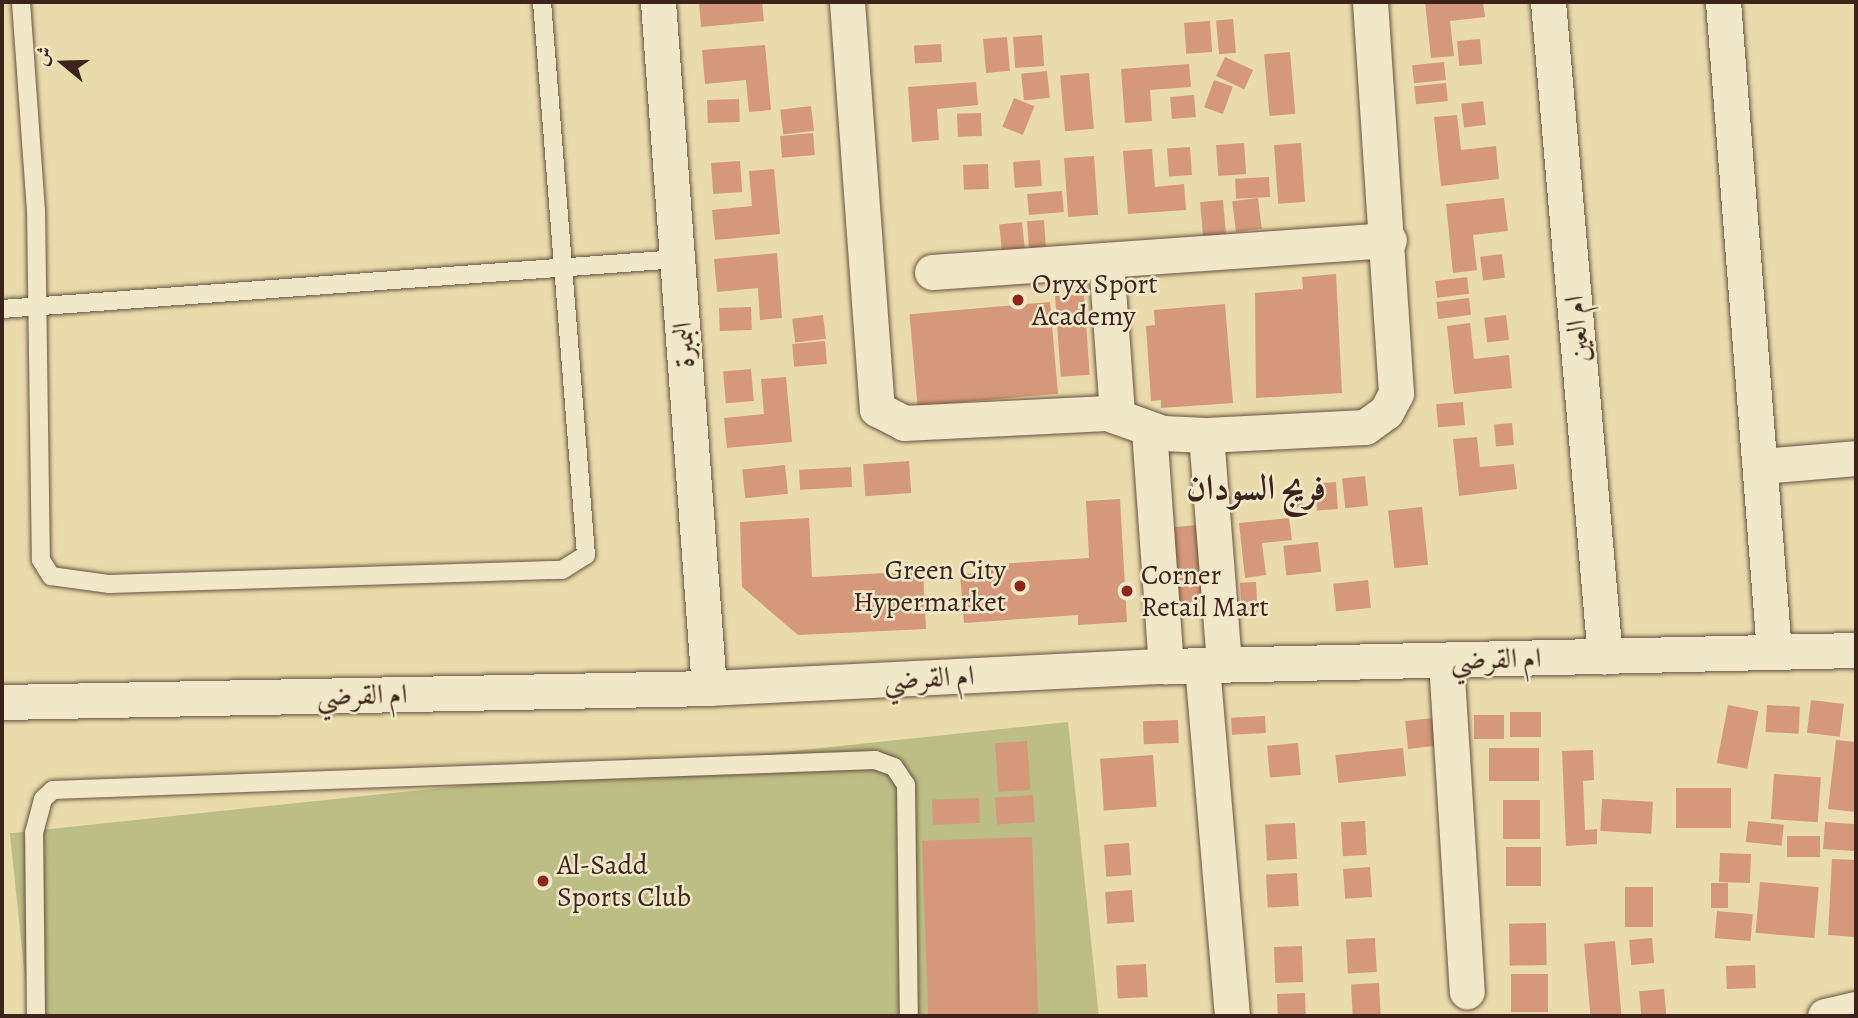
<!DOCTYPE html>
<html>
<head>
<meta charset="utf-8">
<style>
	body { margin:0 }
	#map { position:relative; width:1858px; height:1018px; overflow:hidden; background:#eadbac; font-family:Alegreya,Amiri,serif }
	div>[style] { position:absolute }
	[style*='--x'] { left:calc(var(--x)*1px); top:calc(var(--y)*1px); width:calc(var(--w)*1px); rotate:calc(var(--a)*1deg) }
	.green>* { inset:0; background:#bdbe85; transform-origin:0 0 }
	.building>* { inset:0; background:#d6987a; transform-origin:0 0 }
	.roads { filter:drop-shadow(0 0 2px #68513f) drop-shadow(0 0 2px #68513f) }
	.lane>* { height:18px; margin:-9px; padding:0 9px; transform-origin:9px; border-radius:9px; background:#f1e8c9 }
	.street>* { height:35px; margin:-17.5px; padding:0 17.5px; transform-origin:17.5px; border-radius:17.5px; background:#f1e8c9 }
	.dots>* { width:19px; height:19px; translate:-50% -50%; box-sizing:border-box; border:4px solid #f1e8c9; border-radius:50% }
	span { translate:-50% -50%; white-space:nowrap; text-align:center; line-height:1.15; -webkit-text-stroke:5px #f1e8c9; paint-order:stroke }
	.poi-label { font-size:28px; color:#3d231b }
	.left { translate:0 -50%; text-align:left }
	.right { translate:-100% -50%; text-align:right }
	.street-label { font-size:28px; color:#3d231b }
	.district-label { font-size:35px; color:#3d231b; font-weight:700 }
	.frame { position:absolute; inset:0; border:4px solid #3d231b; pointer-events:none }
	.north { position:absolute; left:28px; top:28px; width:70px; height:70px; -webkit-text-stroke:5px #f1e8c9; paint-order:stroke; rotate:289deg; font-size:19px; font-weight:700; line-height:28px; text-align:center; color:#3d231b }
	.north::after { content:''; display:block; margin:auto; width:24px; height:32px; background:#3d231b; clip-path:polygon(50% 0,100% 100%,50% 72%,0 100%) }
</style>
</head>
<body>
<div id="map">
	<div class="green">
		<div style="left:1068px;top:722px;width:296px;height:1064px;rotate:84deg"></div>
	</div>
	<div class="building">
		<div style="clip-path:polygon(699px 2px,762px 2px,764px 21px,701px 27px)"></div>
		<div style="clip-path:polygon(1425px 2px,1483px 2px,1485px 17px,1450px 21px,1454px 56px,1431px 58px)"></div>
		<div style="left:1233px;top:19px;width:34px;height:17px;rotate:85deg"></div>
		<div style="left:1210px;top:21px;width:31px;height:26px;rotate:86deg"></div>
		<div style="left:1042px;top:35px;width:31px;height:29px;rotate:86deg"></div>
		<div style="left:1007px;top:37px;width:34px;height:24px;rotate:85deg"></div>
		<div style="left:1480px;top:39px;width:25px;height:23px;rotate:85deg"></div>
		<div style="left:941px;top:44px;width:18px;height:27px;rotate:87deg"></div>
		<div style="clip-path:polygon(765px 45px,771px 110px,749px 112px,746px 80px,705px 84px,702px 50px)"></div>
		<div style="left:1290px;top:52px;width:62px;height:26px;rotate:85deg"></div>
		<div style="left:1225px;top:57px;width:31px;height:21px;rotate:25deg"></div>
		<div style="left:1444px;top:62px;width:18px;height:32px;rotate:84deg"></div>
		<div style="clip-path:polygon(1189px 64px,1191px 87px,1150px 90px,1152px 121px,1125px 123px,1121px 69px)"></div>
		<div style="left:1047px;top:71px;width:27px;height:26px;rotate:84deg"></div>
		<div style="left:1089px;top:73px;width:56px;height:29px;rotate:85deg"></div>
		<div style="left:1214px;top:80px;width:20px;height:29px;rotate:20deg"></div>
		<div style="clip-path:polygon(976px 82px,978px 105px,937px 109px,939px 140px,912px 142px,908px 87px)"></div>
		<div style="left:1446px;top:83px;width:18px;height:32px;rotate:84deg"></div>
		<div style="left:1194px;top:95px;width:22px;height:24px;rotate:85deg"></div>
		<div style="left:1014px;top:98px;width:22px;height:31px;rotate:22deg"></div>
		<div style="left:739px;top:99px;width:23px;height:32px;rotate:88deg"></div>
		<div style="left:1483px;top:101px;width:24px;height:22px;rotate:83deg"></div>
		<div style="left:811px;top:106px;width:25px;height:31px;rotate:83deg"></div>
		<div style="left:981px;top:113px;width:23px;height:24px;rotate:88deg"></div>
		<div style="clip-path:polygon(1457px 115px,1461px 150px,1496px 146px,1499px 179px,1441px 186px,1434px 117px)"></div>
		<div style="left:813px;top:133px;width:22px;height:33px;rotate:85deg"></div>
		<div style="left:1244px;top:143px;width:31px;height:28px;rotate:86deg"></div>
		<div style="left:1301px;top:143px;width:59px;height:27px;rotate:86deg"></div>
		<div style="left:1190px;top:147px;width:28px;height:23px;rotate:86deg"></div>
		<div style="clip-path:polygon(1152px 149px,1155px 187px,1184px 184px,1186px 210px,1128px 214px,1123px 151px)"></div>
		<div style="left:1094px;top:156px;width:59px;height:30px;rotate:86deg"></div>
		<div style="left:1040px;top:160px;width:26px;height:27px;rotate:86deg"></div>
		<div style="left:740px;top:161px;width:31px;height:29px;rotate:86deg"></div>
		<div style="left:988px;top:164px;width:25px;height:25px;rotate:88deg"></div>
		<div style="clip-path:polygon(774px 169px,780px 234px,715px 240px,712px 210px,752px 206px,749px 171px)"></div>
		<div style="left:1269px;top:177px;width:20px;height:34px;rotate:87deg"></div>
		<div style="left:1062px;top:191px;width:21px;height:35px;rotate:85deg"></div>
		<div style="left:1258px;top:198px;width:31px;height:26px;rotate:83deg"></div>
		<div style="clip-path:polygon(1504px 198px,1508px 231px,1473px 235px,1477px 270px,1453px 273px,1446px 204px)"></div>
		<div style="left:1223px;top:200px;width:35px;height:23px;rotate:85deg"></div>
		<div style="left:1044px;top:220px;width:30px;height:17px;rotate:86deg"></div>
		<div style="left:1022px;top:222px;width:30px;height:23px;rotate:84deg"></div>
		<div style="clip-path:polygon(777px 253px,782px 318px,760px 320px,758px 288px,717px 292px,714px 259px)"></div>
		<div style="left:1502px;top:254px;width:24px;height:22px;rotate:83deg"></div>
		<div style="clip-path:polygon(1336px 274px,1342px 393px,1256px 398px,1255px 293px,1303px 289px,1302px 277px)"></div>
		<div style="left:1467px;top:277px;width:17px;height:32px;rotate:83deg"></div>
		<div style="left:1084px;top:294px;width:81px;height:29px;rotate:86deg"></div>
		<div style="left:1469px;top:298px;width:17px;height:33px;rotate:83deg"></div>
		<div style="left:1050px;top:302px;width:92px;height:141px;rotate:85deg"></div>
		<div style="clip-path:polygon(1225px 304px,1233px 403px,1161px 408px,1161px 400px,1151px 401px,1146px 326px,1155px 325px,1154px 310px)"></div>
		<div style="left:751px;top:307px;width:23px;height:32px;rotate:88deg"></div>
		<div style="left:823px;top:315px;width:24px;height:31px;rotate:83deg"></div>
		<div style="left:1506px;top:315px;width:25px;height:22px;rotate:83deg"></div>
		<div style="clip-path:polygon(1470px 323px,1474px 359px,1509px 355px,1512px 388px,1454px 394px,1447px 326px)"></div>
		<div style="left:825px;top:341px;width:23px;height:33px;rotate:85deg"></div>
		<div style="left:751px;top:369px;width:32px;height:28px;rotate:85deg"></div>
		<div style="clip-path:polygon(786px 377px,792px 442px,727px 448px,724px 418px,764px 414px,761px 379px)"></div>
		<div style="left:1463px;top:402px;width:23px;height:27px;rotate:85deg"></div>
		<div style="left:1512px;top:423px;width:22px;height:18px;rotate:85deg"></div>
		<div style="clip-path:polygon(1477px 437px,1480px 467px,1514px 464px,1517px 489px,1459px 496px,1453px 439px)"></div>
		<div style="left:909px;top:461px;width:32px;height:46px;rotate:86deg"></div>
		<div style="left:785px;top:465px;width:29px;height:43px;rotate:84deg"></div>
		<div style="left:851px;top:467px;width:20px;height:52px;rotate:87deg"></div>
		<div style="left:1365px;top:476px;width:30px;height:23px;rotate:84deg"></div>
		<div style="left:1336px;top:482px;width:27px;height:21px;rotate:86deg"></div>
		<div style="left:1301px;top:490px;width:17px;height:14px;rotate:83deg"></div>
		<div style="clip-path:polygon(1120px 499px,1127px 622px,1078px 625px,1078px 615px,964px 623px,960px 574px,983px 573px,982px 565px,1089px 558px,1086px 501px)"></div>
		<div style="left:1422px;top:507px;width:58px;height:34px;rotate:84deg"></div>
		<div style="clip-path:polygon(809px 518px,812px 577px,923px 571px,926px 629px,798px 635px,742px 587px,740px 522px)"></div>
		<div style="clip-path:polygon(1289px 518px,1292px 540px,1262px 543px,1266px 575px,1245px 578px,1239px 523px)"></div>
		<div style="left:1196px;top:525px;width:81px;height:27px;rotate:84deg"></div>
		<div style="left:1318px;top:542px;width:30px;height:35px;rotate:84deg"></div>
		<div style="left:1368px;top:580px;width:28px;height:35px;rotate:84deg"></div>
		<div style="left:1256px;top:582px;width:35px;height:16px;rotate:87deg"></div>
		<div style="left:1811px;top:700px;width:33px;height:33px;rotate:7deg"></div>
		<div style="left:1728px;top:705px;width:31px;height:59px;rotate:11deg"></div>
		<div style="left:1767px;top:705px;width:33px;height:27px;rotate:3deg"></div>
		<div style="left:1510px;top:712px;width:31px;height:25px"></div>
		<div style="left:1474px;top:715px;width:30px;height:24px"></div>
		<div style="left:1265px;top:716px;width:17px;height:34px;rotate:87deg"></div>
		<div style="left:1434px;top:718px;width:28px;height:29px;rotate:84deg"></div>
		<div style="left:1178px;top:720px;width:23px;height:35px;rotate:88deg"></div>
		<div style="clip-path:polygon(1836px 740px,1856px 742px,1856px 812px,1828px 809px)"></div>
		<div style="left:1027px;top:741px;width:49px;height:32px;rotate:86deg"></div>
		<div style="left:1298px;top:743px;width:32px;height:31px;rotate:85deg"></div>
		<div style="left:1403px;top:748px;width:28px;height:68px;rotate:84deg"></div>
		<div style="left:1489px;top:748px;width:50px;height:33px"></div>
		<div style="clip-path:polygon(1593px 750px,1594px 780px,1583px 781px,1585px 830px,1597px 829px,1597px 844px,1566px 846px,1562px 751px)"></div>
		<div style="left:1153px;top:755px;width:52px;height:53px;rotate:86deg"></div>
		<div style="left:1774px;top:774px;width:47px;height:45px;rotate:4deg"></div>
		<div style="left:1731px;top:788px;width:40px;height:55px;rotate:90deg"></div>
		<div style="left:1033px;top:795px;width:27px;height:38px;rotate:86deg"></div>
		<div style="left:979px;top:798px;width:25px;height:47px;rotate:88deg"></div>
		<div style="left:1602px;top:799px;width:51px;height:32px;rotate:3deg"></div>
		<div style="left:1540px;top:800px;width:39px;height:37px;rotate:90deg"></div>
		<div style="left:1365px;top:821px;width:34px;height:24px;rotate:87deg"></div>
		<div style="left:1748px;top:821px;width:36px;height:21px;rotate:6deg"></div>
		<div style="left:1825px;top:822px;width:31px;height:27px;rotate:4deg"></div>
		<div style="left:1295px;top:823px;width:36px;height:30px;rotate:87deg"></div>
		<div style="left:1787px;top:836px;width:33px;height:21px"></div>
		<div style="left:1032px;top:837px;width:179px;height:110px;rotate:88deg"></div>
		<div style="left:1129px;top:843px;width:32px;height:25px;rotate:86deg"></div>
		<div style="left:1541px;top:847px;width:39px;height:35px;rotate:90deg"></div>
		<div style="left:1720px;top:853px;width:31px;height:29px;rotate:2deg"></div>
		<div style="clip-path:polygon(1832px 859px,1856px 860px,1856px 937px,1828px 935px)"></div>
		<div style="left:1370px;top:867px;width:30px;height:27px;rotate:86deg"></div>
		<div style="left:1297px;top:873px;width:33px;height:31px;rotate:87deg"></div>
		<div style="left:1760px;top:882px;width:59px;height:51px;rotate:5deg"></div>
		<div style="left:1711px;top:883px;width:17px;height:25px"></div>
		<div style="left:1625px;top:887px;width:28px;height:40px"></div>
		<div style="left:1132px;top:890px;width:32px;height:27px;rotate:86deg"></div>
		<div style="left:1717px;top:911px;width:36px;height:27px;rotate:5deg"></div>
		<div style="left:1546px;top:923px;width:42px;height:37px;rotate:89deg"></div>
		<div style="left:1375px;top:938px;width:34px;height:29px;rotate:87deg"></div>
		<div style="left:1652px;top:938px;width:25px;height:23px;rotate:85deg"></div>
		<div style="left:1615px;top:941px;width:75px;height:31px;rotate:85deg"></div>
		<div style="left:1302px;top:946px;width:36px;height:28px;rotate:88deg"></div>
		<div style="left:1146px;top:964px;width:33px;height:30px;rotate:87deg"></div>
		<div style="left:1755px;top:965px;width:23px;height:29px;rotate:88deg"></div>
		<div style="left:1548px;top:974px;width:38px;height:37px;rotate:90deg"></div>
		<div style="left:1379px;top:983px;width:33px;height:28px;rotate:87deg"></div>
		<div style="left:1664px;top:989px;width:25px;height:25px;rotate:85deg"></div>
		<div style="left:1305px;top:993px;width:23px;height:28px;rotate:88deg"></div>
	</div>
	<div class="roads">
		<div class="lane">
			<div style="--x:21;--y:2;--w:209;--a:85.9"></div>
			<div style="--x:36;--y:210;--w:350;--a:89.2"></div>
			<div style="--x:41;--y:560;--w:19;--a:58"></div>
			<div style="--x:51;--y:576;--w:59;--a:7.9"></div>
			<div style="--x:109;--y:584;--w:453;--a:-1.8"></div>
			<div style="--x:562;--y:570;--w:28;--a:-32"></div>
			<div style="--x:586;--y:555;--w:555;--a:-94.55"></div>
			<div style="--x:2;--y:309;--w:678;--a:-4.23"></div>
			<div style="--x:36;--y:1016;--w:183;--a:-90.6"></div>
			<div style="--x:34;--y:833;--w:35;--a:-75"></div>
			<div style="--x:43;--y:799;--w:13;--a:-42"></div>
			<div style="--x:53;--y:790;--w:823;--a:-2.09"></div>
			<div style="--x:875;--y:760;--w:20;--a:20"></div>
			<div style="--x:894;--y:767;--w:22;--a:56"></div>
			<div style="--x:906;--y:785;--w:231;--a:89.3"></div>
		</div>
		<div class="street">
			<div style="--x:658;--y:2;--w:688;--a:85.75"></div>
			<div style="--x:847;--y:2;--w:408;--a:85.8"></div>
			<div style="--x:877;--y:409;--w:30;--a:27"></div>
			<div style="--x:904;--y:423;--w:203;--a:-2.8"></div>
			<div style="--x:1107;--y:413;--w:59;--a:19.7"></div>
			<div style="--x:1163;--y:433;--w:43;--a:2.7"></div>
			<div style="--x:1206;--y:435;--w:159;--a:-2.9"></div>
			<div style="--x:1365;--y:427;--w:26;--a:-36"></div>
			<div style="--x:1386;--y:412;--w:21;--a:-62"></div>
			<div style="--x:1396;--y:393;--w:392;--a:-93.8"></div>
			<div style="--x:1548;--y:2;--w:657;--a:85.03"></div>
			<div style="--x:1723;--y:2;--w:652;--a:85.51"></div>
			<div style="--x:1106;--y:260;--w:155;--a:85.9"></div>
			<div style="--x:932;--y:272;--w:458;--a:-4"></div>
			<div style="--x:1149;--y:430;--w:237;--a:85.9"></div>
			<div style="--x:1206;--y:435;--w:230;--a:85.5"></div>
			<div style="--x:1761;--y:466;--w:95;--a:-4.8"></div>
			<div style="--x:1446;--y:661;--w:331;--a:86.4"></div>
			<div style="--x:1202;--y:666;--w:351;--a:85.1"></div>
			<div style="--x:2;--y:702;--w:707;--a:-1.13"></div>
			<div style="--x:709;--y:688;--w:458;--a:-2.8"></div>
			<div style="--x:1166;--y:666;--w:690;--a:-1.33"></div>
			<div style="--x:1825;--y:1016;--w:32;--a:-13"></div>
		</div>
	</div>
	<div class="dots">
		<div style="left:1018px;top:300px;background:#8f2418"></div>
		<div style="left:1020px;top:586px;background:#8f2418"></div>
		<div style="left:1127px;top:591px;background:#8f2418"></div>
		<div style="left:543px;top:881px;background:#8f2418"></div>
	</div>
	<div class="poi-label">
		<span class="left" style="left:1032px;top:300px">Oryx Sport<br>Academy</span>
		<span class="right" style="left:1006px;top:586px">Green City<br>Hypermarket</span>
		<span class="left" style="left:1141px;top:591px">Corner<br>Retail Mart</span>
		<span class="left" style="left:557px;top:881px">Al-Sadd<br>Sports Club</span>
	</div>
	<div class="street-label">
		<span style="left:1577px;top:329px;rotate:-95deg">ام العين</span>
		<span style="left:684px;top:345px;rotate:-94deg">البمبرة</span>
		<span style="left:1496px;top:659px;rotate:-1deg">ام القرضي</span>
		<span style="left:929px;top:678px;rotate:-3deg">ام القرضي</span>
		<span style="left:362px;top:695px;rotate:-1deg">ام القرضي</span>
	</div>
	<div class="district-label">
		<span style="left:1256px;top:487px">فريج السودان</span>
	</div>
	<div class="frame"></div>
	<div class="north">ش</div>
</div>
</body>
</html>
